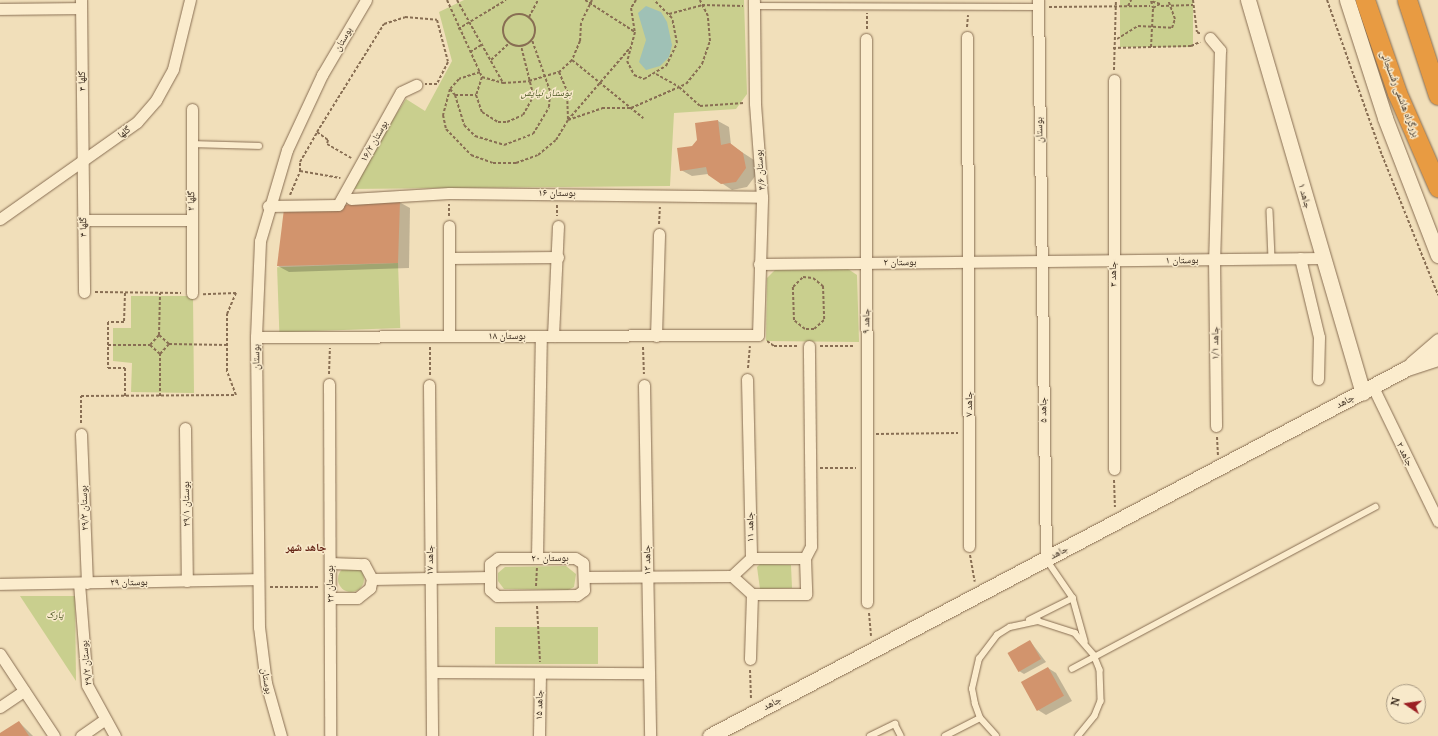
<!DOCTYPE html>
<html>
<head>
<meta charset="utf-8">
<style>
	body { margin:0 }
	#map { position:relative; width:1438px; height:736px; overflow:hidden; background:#f1dfba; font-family:"PT Serif","Noto Naskh Arabic",serif }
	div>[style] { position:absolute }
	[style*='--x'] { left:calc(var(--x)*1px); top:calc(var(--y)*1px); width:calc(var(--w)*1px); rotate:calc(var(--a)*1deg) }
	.green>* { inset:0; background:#c9cf8e; transform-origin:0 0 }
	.round { border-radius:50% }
	.water>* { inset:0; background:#9fc1b6 }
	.shadow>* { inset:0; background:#0003 }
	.building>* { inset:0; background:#d2946d; transform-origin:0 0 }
	.path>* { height:2px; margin-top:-1px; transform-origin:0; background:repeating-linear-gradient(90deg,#886e53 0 3px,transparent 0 5px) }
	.path>.ring { margin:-1px; padding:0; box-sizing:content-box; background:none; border:2px solid #886e53; border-radius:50% }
	.roads { filter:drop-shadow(0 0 1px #886e53) drop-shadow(0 0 1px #886e53) }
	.lane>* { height:5.5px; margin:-2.75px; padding:0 2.75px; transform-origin:2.75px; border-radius:2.75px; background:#fbeccd }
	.street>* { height:11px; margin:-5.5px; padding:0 5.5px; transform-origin:5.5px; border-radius:5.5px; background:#fbeccd }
	.secondary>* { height:15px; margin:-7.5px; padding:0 7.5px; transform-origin:7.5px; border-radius:7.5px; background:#fbeccd }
	.highway>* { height:19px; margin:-9.5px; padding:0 9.5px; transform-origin:9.5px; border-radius:9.5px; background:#e89b42 }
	span { translate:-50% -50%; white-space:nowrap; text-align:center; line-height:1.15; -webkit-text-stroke:3px #f8e9ca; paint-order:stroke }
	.street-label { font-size:10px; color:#36271a }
	.park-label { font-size:10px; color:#48541f; font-style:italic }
	.neighbourhood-label { font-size:11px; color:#652516; font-weight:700 }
	.north { position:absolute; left:1386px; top:684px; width:40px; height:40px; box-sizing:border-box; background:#f8e9ca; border:1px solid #aa9b84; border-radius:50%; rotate:283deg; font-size:11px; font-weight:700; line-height:16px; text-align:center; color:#36271a }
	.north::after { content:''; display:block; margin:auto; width:14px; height:18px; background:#9b1f23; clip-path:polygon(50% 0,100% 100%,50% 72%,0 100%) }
</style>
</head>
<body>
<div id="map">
	<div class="green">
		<div style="clip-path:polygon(464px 0,744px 0,747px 94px,736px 109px,674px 113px,670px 186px,348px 189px,406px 99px,425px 111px,452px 61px,439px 12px)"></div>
		<div style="left:1120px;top:0;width:73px;height:47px"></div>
		<div style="left:398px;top:263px;width:65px;height:121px;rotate:88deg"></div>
		<div style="clip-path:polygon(848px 269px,857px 275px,859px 342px,766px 341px,767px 278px,775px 270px)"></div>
		<div style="clip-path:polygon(131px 296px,193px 296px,194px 393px,131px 392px,132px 363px,113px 361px,113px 328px,131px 328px)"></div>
		<div style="clip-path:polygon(760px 564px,791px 565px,792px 588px,760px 589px,757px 567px)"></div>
		<div class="round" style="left:338px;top:566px;width:26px;height:26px"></div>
		<div style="clip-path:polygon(566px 566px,576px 574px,574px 587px,568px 590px,504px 589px,498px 581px,498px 573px,505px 567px)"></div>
		<div style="clip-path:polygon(20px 596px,75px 596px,76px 681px)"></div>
		<div style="left:495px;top:627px;width:103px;height:37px"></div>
	</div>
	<div class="water">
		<div style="clip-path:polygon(646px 6px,661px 12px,667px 22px,672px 45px,669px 57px,660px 66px,646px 70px,639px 62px,646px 40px,638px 13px)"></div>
	</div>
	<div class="shadow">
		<div style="clip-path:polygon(718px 121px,729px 127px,731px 145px,754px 160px,756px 175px,747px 187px,732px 190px,708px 174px,692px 176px,681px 170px,693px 147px)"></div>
		<div style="clip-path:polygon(399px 202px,410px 208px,409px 268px,289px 272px,278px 266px)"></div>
		<div style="clip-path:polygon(1030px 641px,1046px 662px,1024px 674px,1019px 671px)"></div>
		<div style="clip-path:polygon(1048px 668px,1056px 673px,1072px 701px,1046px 715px,1038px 710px)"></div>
		<div style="clip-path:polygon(19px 722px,33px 736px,0 736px,0 735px)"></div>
	</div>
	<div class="building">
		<div style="clip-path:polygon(718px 120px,721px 145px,730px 143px,743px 153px,746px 168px,736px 182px,721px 184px,708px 175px,706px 167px,680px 171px,677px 148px,692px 146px,697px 140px,695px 123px)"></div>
		<div style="clip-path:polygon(400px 201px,398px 263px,277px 266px,284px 209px)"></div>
		<div style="left:1030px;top:640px;width:22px;height:26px;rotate:60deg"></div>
		<div style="left:1048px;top:667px;width:33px;height:31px;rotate:61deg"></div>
		<div style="clip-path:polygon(19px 721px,29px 736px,0 736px,0 733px)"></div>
	</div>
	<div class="path">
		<div style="--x:447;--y:0;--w:85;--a:65.6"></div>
		<div style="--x:482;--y:77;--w:22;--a:16"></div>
		<div style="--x:503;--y:83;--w:26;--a:-4"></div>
		<div style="--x:529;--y:81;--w:31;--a:-17"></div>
		<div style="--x:457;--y:0;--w:95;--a:61"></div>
		<div style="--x:585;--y:0;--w:59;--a:32.6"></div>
		<div style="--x:592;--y:0;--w:25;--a:116"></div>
		<div style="--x:581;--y:23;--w:18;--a:93"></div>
		<div style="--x:580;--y:41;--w:21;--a:113"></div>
		<div style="--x:572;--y:60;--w:18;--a:137"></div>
		<div style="--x:559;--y:72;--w:21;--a:67"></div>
		<div style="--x:567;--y:91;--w:29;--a:88"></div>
		<div style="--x:568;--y:120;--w:36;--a:-19"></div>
		<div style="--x:602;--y:108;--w:29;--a:0"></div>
		<div style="--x:631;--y:108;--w:60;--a:-23.6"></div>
		<div style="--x:686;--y:84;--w:26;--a:-51"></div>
		<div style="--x:702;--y:64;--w:24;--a:-71"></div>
		<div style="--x:710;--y:41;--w:25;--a:-95"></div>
		<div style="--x:708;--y:16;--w:18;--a:-117"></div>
		<div style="--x:636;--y:0;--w:9;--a:122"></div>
		<div style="--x:631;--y:8;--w:24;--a:81"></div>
		<div style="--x:635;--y:32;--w:30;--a:105"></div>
		<div style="--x:627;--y:61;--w:16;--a:63"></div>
		<div style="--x:634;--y:75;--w:11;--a:22"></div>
		<div style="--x:644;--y:79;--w:26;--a:-31"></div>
		<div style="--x:666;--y:66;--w:25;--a:-64"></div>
		<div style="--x:677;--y:43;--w:25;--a:-101"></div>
		<div style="--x:672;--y:18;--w:25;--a:-135"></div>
		<div style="--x:1193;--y:0;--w:32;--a:83"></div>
		<div style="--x:1197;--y:32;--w:4;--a:27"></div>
		<div style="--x:1327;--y:0;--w:164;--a:70.5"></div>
		<div style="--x:1382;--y:155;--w:151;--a:68.2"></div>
		<div style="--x:1128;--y:6;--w:7;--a:-63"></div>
		<div style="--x:1161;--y:6;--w:32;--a:-2"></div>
		<div style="--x:1049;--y:7;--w:101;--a:-0.6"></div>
		<div style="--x:669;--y:14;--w:34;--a:-15"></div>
		<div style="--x:702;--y:5;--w:41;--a:1.4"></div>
		<div class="ring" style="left:503px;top:14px;width:30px;height:30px"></div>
		<div style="--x:529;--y:17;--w:19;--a:-62"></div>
		<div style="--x:967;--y:27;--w:12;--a:-85"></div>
		<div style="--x:458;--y:29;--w:56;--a:-31.1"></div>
		<div style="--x:867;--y:29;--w:16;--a:-90"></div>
		<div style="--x:1117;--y:39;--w:25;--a:-32"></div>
		<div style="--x:1138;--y:26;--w:34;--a:3"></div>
		<div style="--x:1172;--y:28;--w:9;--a:-72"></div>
		<div style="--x:1175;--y:19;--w:20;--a:-110"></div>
		<div style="--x:1151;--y:47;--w:39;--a:-87"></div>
		<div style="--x:1153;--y:8;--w:8;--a:-30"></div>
		<div style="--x:1160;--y:4;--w:9;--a:-162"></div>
		<div style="--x:1151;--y:1;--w:7;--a:74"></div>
		<div style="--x:1113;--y:48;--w:78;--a:-1.5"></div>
		<div style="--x:1191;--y:46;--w:10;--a:-24"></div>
		<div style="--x:470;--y:52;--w:15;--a:-32"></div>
		<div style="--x:491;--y:60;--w:25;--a:-43"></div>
		<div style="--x:572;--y:60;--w:92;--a:39.2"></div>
		<div style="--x:1114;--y:70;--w:70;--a:-88.4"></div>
		<div style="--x:480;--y:72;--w:22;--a:162"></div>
		<div style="--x:459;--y:79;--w:13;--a:132"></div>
		<div style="--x:450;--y:89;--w:27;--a:105"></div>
		<div style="--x:443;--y:115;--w:14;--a:78"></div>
		<div style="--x:446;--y:129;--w:36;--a:46"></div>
		<div style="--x:471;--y:155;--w:23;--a:20"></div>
		<div style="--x:493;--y:163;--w:23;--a:0"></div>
		<div style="--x:516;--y:163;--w:23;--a:-20"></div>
		<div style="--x:538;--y:155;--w:23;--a:-40"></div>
		<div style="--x:556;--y:140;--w:23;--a:-59"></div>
		<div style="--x:568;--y:120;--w:95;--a:-49.3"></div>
		<div style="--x:656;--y:74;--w:26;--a:29"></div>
		<div style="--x:679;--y:87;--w:28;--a:42"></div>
		<div style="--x:700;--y:106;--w:44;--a:-3.9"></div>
		<div style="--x:482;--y:77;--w:19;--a:108"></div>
		<div style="--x:476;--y:95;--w:18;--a:71"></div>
		<div style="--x:482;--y:112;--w:19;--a:32"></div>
		<div style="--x:498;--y:122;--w:9;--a:0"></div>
		<div style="--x:507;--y:122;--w:17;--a:-24"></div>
		<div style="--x:523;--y:115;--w:18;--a:-61"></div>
		<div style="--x:532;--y:99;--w:9;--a:-90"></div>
		<div style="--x:532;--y:90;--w:45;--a:-104"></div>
		<div style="--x:450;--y:89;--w:8;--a:50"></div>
		<div style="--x:455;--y:95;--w:21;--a:0"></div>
		<div style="--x:455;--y:95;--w:31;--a:73"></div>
		<div style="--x:464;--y:125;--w:16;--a:45"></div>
		<div style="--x:475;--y:136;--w:30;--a:17"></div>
		<div style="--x:504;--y:145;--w:31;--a:-21"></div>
		<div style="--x:533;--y:134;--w:31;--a:-59"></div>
		<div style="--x:549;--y:107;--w:16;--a:-86"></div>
		<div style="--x:550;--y:91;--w:54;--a:-109.4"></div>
		<div style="--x:317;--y:132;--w:127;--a:-58.2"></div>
		<div style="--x:384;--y:24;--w:22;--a:-18"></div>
		<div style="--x:405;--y:17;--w:32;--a:5"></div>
		<div style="--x:437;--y:20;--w:43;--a:75.3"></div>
		<div style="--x:448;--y:62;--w:25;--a:117"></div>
		<div style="--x:437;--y:84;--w:12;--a:180"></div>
		<div style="--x:300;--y:171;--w:9;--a:-90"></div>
		<div style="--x:300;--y:162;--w:34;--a:-60"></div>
		<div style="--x:317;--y:132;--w:14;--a:36"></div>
		<div style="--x:328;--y:140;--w:4;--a:104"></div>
		<div style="--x:327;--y:144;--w:28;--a:30"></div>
		<div style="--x:290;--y:195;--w:26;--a:-67"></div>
		<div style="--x:300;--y:171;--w:41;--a:9.9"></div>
		<div style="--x:557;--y:205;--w:11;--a:90"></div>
		<div style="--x:449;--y:216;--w:12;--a:-90"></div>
		<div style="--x:659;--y:224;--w:17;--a:-87"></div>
		<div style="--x:803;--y:277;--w:10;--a:6"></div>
		<div style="--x:813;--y:278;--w:13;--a:39"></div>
		<div style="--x:823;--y:286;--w:34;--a:88"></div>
		<div style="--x:824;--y:320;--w:13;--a:138"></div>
		<div style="--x:814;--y:329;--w:9;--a:180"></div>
		<div style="--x:805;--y:329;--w:14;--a:-141"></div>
		<div style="--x:794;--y:320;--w:33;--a:-92"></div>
		<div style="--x:793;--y:287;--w:14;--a:-45"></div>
		<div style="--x:95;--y:292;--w:86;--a:0.7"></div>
		<div style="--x:125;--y:293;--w:29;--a:92"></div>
		<div style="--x:124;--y:322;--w:16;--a:180"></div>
		<div style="--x:108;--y:322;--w:46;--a:90"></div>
		<div style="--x:108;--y:368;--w:17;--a:0"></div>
		<div style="--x:125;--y:368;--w:28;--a:90"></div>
		<div style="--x:159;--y:335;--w:42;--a:-88.6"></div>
		<div style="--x:767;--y:341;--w:9;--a:36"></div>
		<div style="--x:774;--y:346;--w:25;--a:0"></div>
		<div style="--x:169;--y:344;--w:59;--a:1"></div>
		<div style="--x:108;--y:345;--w:42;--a:0"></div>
		<div style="--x:150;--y:345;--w:13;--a:42"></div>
		<div style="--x:160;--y:354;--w:13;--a:-48"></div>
		<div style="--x:169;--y:344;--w:13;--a:-138"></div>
		<div style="--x:159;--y:335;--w:13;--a:132"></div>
		<div style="--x:820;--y:346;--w:35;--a:0"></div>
		<div style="--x:643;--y:347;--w:27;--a:88"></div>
		<div style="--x:748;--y:368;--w:22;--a:-85"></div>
		<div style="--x:329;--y:374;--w:26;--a:-88"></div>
		<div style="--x:430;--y:375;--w:28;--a:-90"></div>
		<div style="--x:160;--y:396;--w:42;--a:-90"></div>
		<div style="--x:81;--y:423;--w:27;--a:-90"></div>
		<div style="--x:81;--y:396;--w:155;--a:-0.4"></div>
		<div style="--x:236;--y:395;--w:26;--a:-111"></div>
		<div style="--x:227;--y:371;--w:57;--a:-90"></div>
		<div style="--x:227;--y:314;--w:23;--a:-67"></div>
		<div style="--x:236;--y:293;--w:33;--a:178"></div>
		<div style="--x:876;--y:434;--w:82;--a:-0.7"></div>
		<div style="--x:1217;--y:437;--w:18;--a:87"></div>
		<div style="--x:820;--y:468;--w:36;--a:0"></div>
		<div style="--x:1114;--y:480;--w:27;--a:88"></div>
		<div style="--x:970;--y:555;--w:27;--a:80"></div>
		<div style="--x:536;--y:586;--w:18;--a:-87"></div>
		<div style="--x:270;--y:587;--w:49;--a:0"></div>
		<div style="--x:537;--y:606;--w:56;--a:86.9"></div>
		<div style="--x:869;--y:613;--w:23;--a:85"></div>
		<div style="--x:750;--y:670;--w:29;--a:88"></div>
	</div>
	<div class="roads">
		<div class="lane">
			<div style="--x:753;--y:6;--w:285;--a:0.2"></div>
			<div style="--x:193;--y:144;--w:66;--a:1.7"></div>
			<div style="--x:1270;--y:211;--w:48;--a:87.6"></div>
			<div style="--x:1047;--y:560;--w:46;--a:55.6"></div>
			<div style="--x:1073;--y:598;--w:45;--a:74.4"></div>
			<div style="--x:1029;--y:620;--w:49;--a:-26.6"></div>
			<div style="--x:1072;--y:669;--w:344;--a:-28.1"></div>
			<div style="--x:870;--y:736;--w:28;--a:-26"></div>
			<div style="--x:895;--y:724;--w:13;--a:63"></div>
			<div style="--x:945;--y:736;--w:39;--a:-27"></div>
			<div style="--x:996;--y:736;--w:24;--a:-132"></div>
			<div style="--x:980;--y:718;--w:15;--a:-110"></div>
			<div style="--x:975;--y:704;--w:15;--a:-101"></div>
			<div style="--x:972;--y:689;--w:31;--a:-77"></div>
			<div style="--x:979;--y:659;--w:30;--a:-53"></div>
			<div style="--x:997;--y:635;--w:15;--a:-32"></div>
			<div style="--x:1010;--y:627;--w:29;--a:-12"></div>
			<div style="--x:1038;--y:621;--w:39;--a:18"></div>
			<div style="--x:1075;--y:633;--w:29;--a:49"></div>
			<div style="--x:1094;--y:655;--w:16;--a:68"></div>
			<div style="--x:1100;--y:670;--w:31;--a:88"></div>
			<div style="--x:1101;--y:701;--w:16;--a:112"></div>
			<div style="--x:1095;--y:716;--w:26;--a:129"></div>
		</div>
		<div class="street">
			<div style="--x:81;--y:0;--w:292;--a:89.4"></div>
			<div style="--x:1038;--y:0;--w:559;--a:89.18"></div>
			<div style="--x:0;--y:9;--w:81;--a:-0.7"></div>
			<div style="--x:967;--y:37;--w:509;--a:89.77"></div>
			<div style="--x:1210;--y:38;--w:16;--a:50"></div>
			<div style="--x:1220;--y:50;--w:209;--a:91.6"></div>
			<div style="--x:1214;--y:259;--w:167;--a:89.3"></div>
			<div style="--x:866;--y:39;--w:563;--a:89.9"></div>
			<div style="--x:351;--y:199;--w:98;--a:-3.5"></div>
			<div style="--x:449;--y:193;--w:313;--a:0.7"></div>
			<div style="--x:268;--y:206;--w:70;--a:-0.8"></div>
			<div style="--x:338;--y:205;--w:129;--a:-60.9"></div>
			<div style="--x:401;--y:92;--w:17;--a:-25"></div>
			<div style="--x:0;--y:219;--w:168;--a:-35.3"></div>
			<div style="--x:137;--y:122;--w:29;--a:-49"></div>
			<div style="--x:156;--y:100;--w:35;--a:-61"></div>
			<div style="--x:173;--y:69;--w:71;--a:-76.2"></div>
			<div style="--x:83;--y:220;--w:108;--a:0"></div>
			<div style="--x:449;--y:226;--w:110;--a:90"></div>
			<div style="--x:449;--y:258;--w:109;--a:-0.5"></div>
			<div style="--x:1300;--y:258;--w:81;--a:76.5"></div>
			<div style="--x:1319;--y:337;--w:42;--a:91.4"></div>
			<div style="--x:759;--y:264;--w:564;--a:-0.61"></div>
			<div style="--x:192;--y:293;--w:184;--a:-90"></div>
			<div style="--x:553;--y:336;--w:110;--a:-87.4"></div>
			<div style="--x:656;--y:336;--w:102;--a:-88.3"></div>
			<div style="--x:256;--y:337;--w:502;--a:-0.23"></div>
			<div style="--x:758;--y:335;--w:138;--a:-88.3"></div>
			<div style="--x:762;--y:197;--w:94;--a:-94.3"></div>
			<div style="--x:755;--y:103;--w:103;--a:-90.6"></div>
			<div style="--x:747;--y:379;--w:179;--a:88.7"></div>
			<div style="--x:751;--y:558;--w:26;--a:137"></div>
			<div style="--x:732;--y:576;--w:27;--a:42"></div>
			<div style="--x:752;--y:594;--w:65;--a:91.8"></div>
			<div style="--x:329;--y:384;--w:352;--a:89.8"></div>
			<div style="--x:429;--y:385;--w:351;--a:89.5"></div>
			<div style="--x:644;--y:385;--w:351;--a:89"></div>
			<div style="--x:1373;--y:387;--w:149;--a:64.1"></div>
			<div style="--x:185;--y:428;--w:153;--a:89.3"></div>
			<div style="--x:81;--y:434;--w:149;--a:87.7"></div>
			<div style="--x:1114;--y:469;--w:389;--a:-90"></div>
			<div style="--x:498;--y:558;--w:77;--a:0"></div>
			<div style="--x:575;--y:558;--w:9;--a:32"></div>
			<div style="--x:583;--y:563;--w:27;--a:88"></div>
			<div style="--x:584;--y:590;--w:9;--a:144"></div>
			<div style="--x:577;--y:595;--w:80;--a:179.3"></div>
			<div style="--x:497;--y:596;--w:9;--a:-139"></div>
			<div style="--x:490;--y:590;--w:26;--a:-90"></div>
			<div style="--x:490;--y:564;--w:10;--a:-37"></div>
			<div style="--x:537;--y:558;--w:222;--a:-89"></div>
			<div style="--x:751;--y:558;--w:54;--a:0"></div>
			<div style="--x:805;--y:558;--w:36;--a:88"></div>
			<div style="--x:806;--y:594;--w:54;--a:180"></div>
			<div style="--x:805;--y:558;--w:13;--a:-63"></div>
			<div style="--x:811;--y:546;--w:200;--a:-90.6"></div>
			<div style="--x:330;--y:563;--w:34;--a:2"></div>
			<div style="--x:364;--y:564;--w:17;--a:62"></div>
			<div style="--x:372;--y:579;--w:9;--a:103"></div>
			<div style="--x:370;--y:588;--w:16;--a:142"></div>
			<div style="--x:357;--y:598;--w:27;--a:180"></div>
			<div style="--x:584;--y:577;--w:148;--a:-0.4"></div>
			<div style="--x:372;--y:579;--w:118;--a:-1"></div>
			<div style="--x:79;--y:583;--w:102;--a:85.5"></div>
			<div style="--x:87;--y:685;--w:58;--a:61.2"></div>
			<div style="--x:0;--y:584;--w:258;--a:-1.1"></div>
			<div style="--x:0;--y:654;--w:98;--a:56.6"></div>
			<div style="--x:432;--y:672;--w:216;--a:0.3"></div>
			<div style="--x:0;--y:707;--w:29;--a:-34"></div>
			<div style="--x:81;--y:736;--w:28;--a:-35"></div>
			<div style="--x:281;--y:736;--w:55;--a:-105.8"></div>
			<div style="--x:266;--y:683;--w:56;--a:-97.1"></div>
			<div style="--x:259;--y:627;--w:290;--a:-90.6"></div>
			<div style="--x:256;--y:337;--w:96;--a:-87.6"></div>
			<div style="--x:260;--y:241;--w:95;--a:-73.5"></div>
			<div style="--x:287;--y:150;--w:83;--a:-65"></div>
			<div style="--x:322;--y:75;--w:87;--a:-59.6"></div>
			<div style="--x:539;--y:736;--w:63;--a:-89.1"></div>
		</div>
		<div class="secondary">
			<div style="--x:1248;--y:0;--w:409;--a:73.7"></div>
			<div style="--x:1347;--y:0;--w:124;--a:72.1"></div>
			<div style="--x:1385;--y:118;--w:147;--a:68.9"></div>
			<div style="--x:1412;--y:364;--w:35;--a:-41"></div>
			<div style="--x:710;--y:736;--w:788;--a:-27.83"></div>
			<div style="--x:1407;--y:368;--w:33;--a:-18"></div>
		</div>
		<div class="highway">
			<div style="--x:1365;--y:0;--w:98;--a:71"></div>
			<div style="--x:1397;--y:93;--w:103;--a:66.4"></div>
			<div style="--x:1407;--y:0;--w:100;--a:71.9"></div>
		</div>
	</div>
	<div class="street-label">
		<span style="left:343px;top:39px;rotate:-60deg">بوستان</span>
		<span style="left:82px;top:81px;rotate:-90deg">گلها ۳</span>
		<span style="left:1400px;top:94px;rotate:69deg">بزرگراه هاشمی رفسنجانی</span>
		<span style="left:1039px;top:130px;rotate:-91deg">بوستان</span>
		<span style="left:124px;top:132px;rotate:-36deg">گلها</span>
		<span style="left:374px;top:141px;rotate:-61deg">بوستان ۱۶/۲</span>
		<span style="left:760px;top:170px;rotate:-95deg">بوستان ۴/۶</span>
		<span style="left:557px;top:193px">بوستان ۱۶</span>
		<span style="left:1305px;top:196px;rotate:74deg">جاهد ۱</span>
		<span style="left:191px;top:201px;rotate:-89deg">گلها ۲</span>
		<span style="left:83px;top:227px;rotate:-91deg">گلها ۴</span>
		<span style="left:1182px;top:260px;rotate:-1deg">بوستان ۱</span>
		<span style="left:900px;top:262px;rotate:-1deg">بوستان ۲</span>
		<span style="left:1113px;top:274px;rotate:-90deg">جاهد ۳</span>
		<span style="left:866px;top:321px;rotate:-90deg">جاهد ۹</span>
		<span style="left:507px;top:336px">بوستان ۱۸</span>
		<span style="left:1215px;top:343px;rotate:-90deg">جاهد ۱/۱</span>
		<span style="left:256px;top:357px;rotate:-90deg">بوستان</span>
		<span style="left:1345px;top:401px;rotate:-28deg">جاهد</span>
		<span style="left:969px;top:404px;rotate:-90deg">جاهد ۷</span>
		<span style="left:1043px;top:410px;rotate:-91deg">جاهد ۵</span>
		<span style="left:1405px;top:454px;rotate:64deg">جاهد ۲</span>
		<span style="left:186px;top:504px;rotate:-91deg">بوستان ۲۹/۱</span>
		<span style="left:84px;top:508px;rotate:-92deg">بوستان ۲۹/۳</span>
		<span style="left:750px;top:527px;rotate:-91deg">جاهد ۱۱</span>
		<span style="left:1059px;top:552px;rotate:-28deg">جاهد</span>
		<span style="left:550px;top:558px">بوستان ۲۰</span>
		<span style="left:430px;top:560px;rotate:-90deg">جاهد ۱۷</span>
		<span style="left:647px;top:560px;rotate:-91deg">جاهد ۱۳</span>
		<span style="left:129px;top:582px;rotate:-1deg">بوستان ۲۹</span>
		<span style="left:330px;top:584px;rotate:-90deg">بوستان ۲۲</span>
		<span style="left:86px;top:663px;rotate:-96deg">بوستان ۲۹/۲</span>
		<span style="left:267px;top:681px;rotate:79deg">بوستان</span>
		<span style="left:772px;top:703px;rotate:-28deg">جاهد</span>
		<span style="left:539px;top:705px;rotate:-89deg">جاهد ۱۵</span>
	</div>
	<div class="park-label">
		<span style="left:546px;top:93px">بوستان نیایش</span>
		<span style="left:55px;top:615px">پارک</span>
	</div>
	<div class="neighbourhood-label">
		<span style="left:306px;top:547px">جاهد شهر</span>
	</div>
	<div class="north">N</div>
</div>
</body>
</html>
